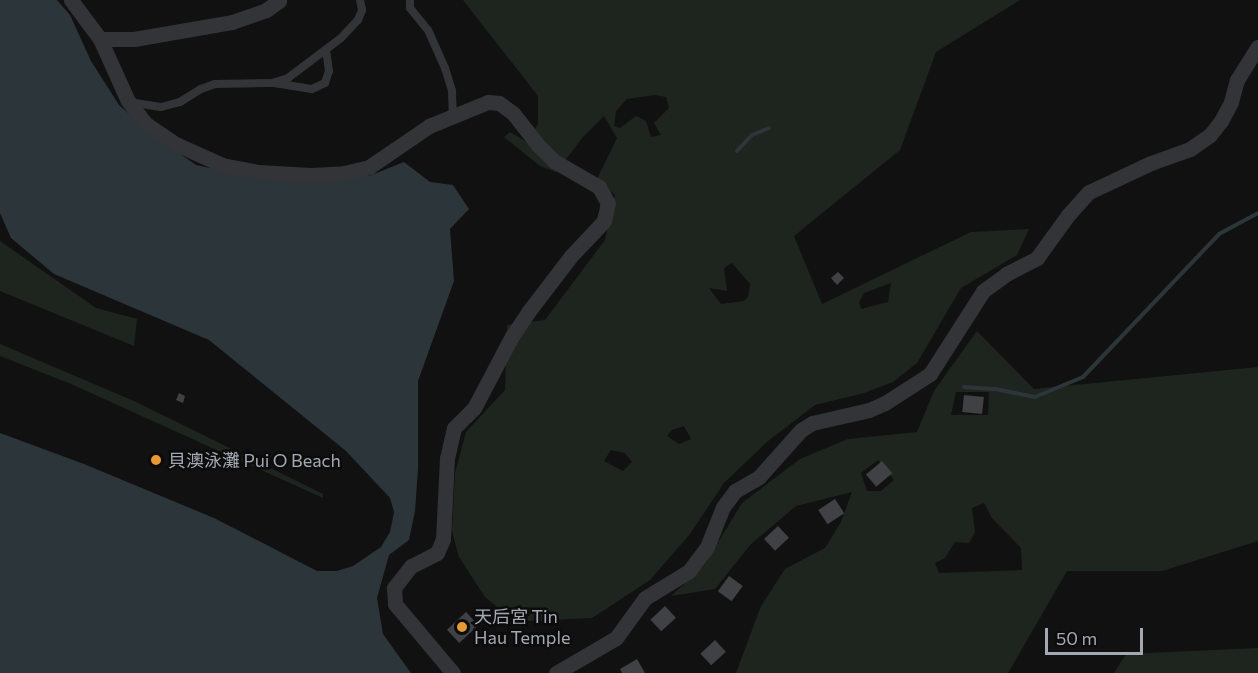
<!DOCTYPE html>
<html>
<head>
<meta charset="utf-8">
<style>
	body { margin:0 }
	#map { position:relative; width:1258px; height:673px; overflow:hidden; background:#111112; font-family:Commissioner,"Noto Sans TC",sans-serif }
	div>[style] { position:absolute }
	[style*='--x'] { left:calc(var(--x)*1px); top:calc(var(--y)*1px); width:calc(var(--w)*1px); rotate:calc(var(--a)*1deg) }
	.green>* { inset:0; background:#1e251e }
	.water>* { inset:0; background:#2b353a }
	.stream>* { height:4px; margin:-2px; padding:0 2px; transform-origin:2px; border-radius:2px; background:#2b353a }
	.building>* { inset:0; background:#404145; transform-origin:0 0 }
	.lane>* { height:8px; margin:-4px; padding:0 4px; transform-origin:4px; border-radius:4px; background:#323437 }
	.street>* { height:15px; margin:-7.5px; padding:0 7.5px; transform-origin:7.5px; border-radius:7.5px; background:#323437 }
	.dots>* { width:16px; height:16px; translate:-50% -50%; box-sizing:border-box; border:3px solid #0c0c0d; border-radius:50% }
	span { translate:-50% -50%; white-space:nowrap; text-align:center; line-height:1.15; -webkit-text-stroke:5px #0c0c0d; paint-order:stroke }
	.poi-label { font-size:18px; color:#a3a9b2 }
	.left { translate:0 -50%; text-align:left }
	.scale { position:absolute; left:1045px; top:628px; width:98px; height:27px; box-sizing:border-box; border:3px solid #a3a9b2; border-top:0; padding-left:8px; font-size:18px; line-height:21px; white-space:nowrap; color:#a3a9b2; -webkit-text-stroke:4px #0c0c0d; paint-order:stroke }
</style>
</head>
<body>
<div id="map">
	<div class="green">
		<div style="clip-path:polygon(evenodd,463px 0,1020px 0,936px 52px,900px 150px,794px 236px,822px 304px,971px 232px,1029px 229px,1017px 255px,961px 288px,917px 363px,893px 382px,864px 393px,815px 405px,768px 441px,724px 483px,690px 534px,650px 580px,592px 618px,528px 621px,501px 610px,485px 597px,459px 557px,452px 531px,455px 473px,466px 432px,505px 390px,507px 325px,545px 320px,605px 240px,615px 195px,597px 179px,617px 138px,604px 116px,583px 137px,556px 172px,540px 166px,504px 137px,510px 132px,527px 142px,538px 124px,538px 96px,463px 0,655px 95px,666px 97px,669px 108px,654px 123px,661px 135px,651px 137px,646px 121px,636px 116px,620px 128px,614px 126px,616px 111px,627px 99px,655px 95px,463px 0,732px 263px,750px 284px,748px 297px,744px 301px,721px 304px,709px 288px,727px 291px,724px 268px,732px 263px,463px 0,891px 283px,888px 302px,861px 309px,859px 302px,864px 293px,891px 283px,463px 0,684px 426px,691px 439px,679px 444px,667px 436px,672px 430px,684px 426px,463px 0,611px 450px,625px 453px,632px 462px,623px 471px,604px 461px,611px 450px)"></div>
		<div style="clip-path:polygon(0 241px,96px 308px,137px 319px,134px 346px,0 291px)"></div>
		<div style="clip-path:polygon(evenodd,977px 331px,1034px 389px,1258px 367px,1258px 541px,1162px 571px,1067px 571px,1008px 673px,736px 673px,761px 606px,785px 569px,825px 548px,841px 522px,852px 492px,796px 506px,751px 544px,715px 589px,671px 596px,703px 567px,742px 503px,800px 459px,848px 439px,917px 432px,934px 391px,977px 331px,956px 392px,989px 392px,988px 415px,951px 415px,956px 392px,977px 331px,878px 460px,894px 480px,881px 491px,867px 491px,861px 473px,878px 460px,977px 331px,984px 503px,992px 518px,1021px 548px,1022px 570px,939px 573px,935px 563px,945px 558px,955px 542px,969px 543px,975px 532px,972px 508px,984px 503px)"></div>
		<div style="clip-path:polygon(0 344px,134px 401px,323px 494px,323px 498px,71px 384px,0 356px)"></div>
		<div style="clip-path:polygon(1258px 648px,1258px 673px,1114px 673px,1126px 654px)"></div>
	</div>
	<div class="water">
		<div style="clip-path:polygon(0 0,57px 0,70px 15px,91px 61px,119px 105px,157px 138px,196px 165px,256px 178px,321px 177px,369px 176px,404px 162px,430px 182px,453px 185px,469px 209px,450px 229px,454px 281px,418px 381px,418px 469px,415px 511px,409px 540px,389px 555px,377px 598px,383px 634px,411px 673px,0 673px,0 433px,84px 464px,214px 518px,317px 571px,337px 571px,353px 566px,381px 547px,390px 532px,394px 512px,390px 498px,346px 451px,209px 340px,54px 274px,11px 238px,0 213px)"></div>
	</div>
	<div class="stream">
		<div style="--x:737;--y:151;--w:22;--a:-47"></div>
		<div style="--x:752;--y:135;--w:18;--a:-22"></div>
		<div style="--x:964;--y:387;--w:31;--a:4"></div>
		<div style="--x:995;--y:389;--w:41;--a:11.3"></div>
		<div style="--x:1035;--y:397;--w:52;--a:-22.6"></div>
		<div style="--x:1083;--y:377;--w:197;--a:-46.4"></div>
		<div style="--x:1219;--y:234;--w:44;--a:-28.3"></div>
	</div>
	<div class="building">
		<div style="clip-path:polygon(838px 272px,844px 278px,837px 285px,831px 278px)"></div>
		<div style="clip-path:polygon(179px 393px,185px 396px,183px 403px,176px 400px)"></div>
		<div style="left:964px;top:395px;width:20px;height:17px;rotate:6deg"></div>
		<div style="left:882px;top:461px;width:16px;height:21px;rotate:50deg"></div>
		<div style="left:835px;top:499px;width:17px;height:20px;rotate:57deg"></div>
		<div style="left:778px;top:526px;width:16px;height:19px;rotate:47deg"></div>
		<div style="left:729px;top:576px;width:17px;height:19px;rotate:36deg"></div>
		<div style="left:665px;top:606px;width:16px;height:20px;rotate:47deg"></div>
		<div style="left:466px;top:612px;width:18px;height:26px;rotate:47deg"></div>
		<div style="left:715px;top:640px;width:16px;height:20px;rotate:47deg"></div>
		<div style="clip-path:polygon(637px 659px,645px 673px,622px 673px,620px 669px)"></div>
	</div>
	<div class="lane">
		<div style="--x:410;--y:0;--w:8;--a:90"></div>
		<div style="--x:410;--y:8;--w:28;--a:51"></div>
		<div style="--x:428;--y:30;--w:42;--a:65.9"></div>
		<div style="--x:445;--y:68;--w:24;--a:73"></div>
		<div style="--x:452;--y:91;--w:24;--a:88"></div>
		<div style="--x:274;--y:83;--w:38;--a:9"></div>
		<div style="--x:312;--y:89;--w:14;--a:-25"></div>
		<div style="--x:325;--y:83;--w:13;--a:-72"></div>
		<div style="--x:329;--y:71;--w:21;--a:-98"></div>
		<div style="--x:129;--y:102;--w:32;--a:9"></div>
		<div style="--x:161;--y:107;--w:20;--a:-15"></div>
		<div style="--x:180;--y:102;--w:25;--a:-32"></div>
		<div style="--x:201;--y:89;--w:15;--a:-20"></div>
		<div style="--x:215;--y:84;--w:57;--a:-1"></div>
		<div style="--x:272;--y:83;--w:17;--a:-17"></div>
		<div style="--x:288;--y:78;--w:66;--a:-37"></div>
		<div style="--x:341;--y:38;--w:25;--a:-47"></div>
		<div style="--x:358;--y:20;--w:11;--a:-68"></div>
		<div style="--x:362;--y:10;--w:10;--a:-101"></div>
	</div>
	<div class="street">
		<div style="--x:71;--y:0;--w:49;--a:53.4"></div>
		<div style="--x:100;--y:39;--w:68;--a:65.7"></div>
		<div style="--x:128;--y:101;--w:29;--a:52"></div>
		<div style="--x:146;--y:124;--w:36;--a:34"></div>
		<div style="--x:176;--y:144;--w:51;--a:24.5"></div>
		<div style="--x:222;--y:165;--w:37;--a:11"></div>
		<div style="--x:258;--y:172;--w:53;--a:3.2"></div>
		<div style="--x:311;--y:175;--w:33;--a:-3"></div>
		<div style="--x:344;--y:173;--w:26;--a:-13"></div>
		<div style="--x:369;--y:167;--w:73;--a:-34.3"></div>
		<div style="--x:429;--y:126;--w:64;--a:-22.1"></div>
		<div style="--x:488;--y:102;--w:11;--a:5"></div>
		<div style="--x:499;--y:103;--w:17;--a:36"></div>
		<div style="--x:513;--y:113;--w:41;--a:52"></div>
		<div style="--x:538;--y:145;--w:23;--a:45"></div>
		<div style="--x:554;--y:161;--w:52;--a:30"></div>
		<div style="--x:599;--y:187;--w:18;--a:61"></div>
		<div style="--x:608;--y:203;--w:18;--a:103"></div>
		<div style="--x:604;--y:221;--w:48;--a:133.3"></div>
		<div style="--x:571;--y:256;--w:69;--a:127.4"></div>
		<div style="--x:529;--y:311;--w:30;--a:124"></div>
		<div style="--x:512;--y:336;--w:81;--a:117.8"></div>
		<div style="--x:474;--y:408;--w:28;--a:135"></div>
		<div style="--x:454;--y:428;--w:31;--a:103"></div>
		<div style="--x:447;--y:458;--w:81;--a:92.8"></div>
		<div style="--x:443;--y:539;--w:15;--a:113"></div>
		<div style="--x:437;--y:553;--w:29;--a:153"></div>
		<div style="--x:411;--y:566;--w:28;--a:128"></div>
		<div style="--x:394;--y:588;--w:16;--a:86"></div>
		<div style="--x:395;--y:604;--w:90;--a:50"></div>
		<div style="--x:100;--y:39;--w:34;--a:0"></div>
		<div style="--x:134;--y:39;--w:99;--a:-9.8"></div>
		<div style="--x:232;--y:22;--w:36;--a:-19"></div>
		<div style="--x:266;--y:10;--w:16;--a:-35"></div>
		<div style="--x:556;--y:673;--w:69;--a:-30.3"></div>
		<div style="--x:616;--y:638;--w:49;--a:-54.1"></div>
		<div style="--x:645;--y:598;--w:52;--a:-31.5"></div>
		<div style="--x:689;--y:571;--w:30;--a:-53"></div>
		<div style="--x:707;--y:547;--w:43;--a:-68.2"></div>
		<div style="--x:723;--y:507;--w:20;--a:-53"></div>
		<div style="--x:735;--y:491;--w:28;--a:-30"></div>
		<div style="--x:759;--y:477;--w:63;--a:-48.2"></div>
		<div style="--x:801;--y:430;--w:13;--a:-32"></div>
		<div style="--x:812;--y:423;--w:58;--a:-12.8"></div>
		<div style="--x:869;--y:410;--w:17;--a:-24"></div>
		<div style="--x:885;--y:403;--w:54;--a:-32.8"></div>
		<div style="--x:930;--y:374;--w:98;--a:-57.4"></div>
		<div style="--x:983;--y:291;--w:29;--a:-36"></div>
		<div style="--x:1006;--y:274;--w:35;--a:-27"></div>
		<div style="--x:1037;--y:258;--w:53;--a:-54.2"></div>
		<div style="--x:1068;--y:215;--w:31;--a:-48"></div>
		<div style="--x:1089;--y:192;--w:68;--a:-25.1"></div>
		<div style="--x:1151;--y:163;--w:41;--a:-19.7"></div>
		<div style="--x:1190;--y:149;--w:24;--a:-35"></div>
		<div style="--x:1210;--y:135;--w:18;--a:-52"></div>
		<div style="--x:1221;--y:121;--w:21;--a:-62"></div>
		<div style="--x:1231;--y:102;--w:23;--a:-75"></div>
		<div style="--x:1237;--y:80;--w:39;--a:-58"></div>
	</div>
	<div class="dots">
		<div style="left:156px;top:460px;background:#e69a35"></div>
		<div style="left:462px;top:627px;background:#e69a35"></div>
	</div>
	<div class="poi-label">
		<span class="left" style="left:168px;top:460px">貝澳泳灘 Pui O Beach</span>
		<span class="left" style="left:474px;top:627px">天后宮 Tin<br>Hau Temple</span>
	</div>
	<div class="scale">50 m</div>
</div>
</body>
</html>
